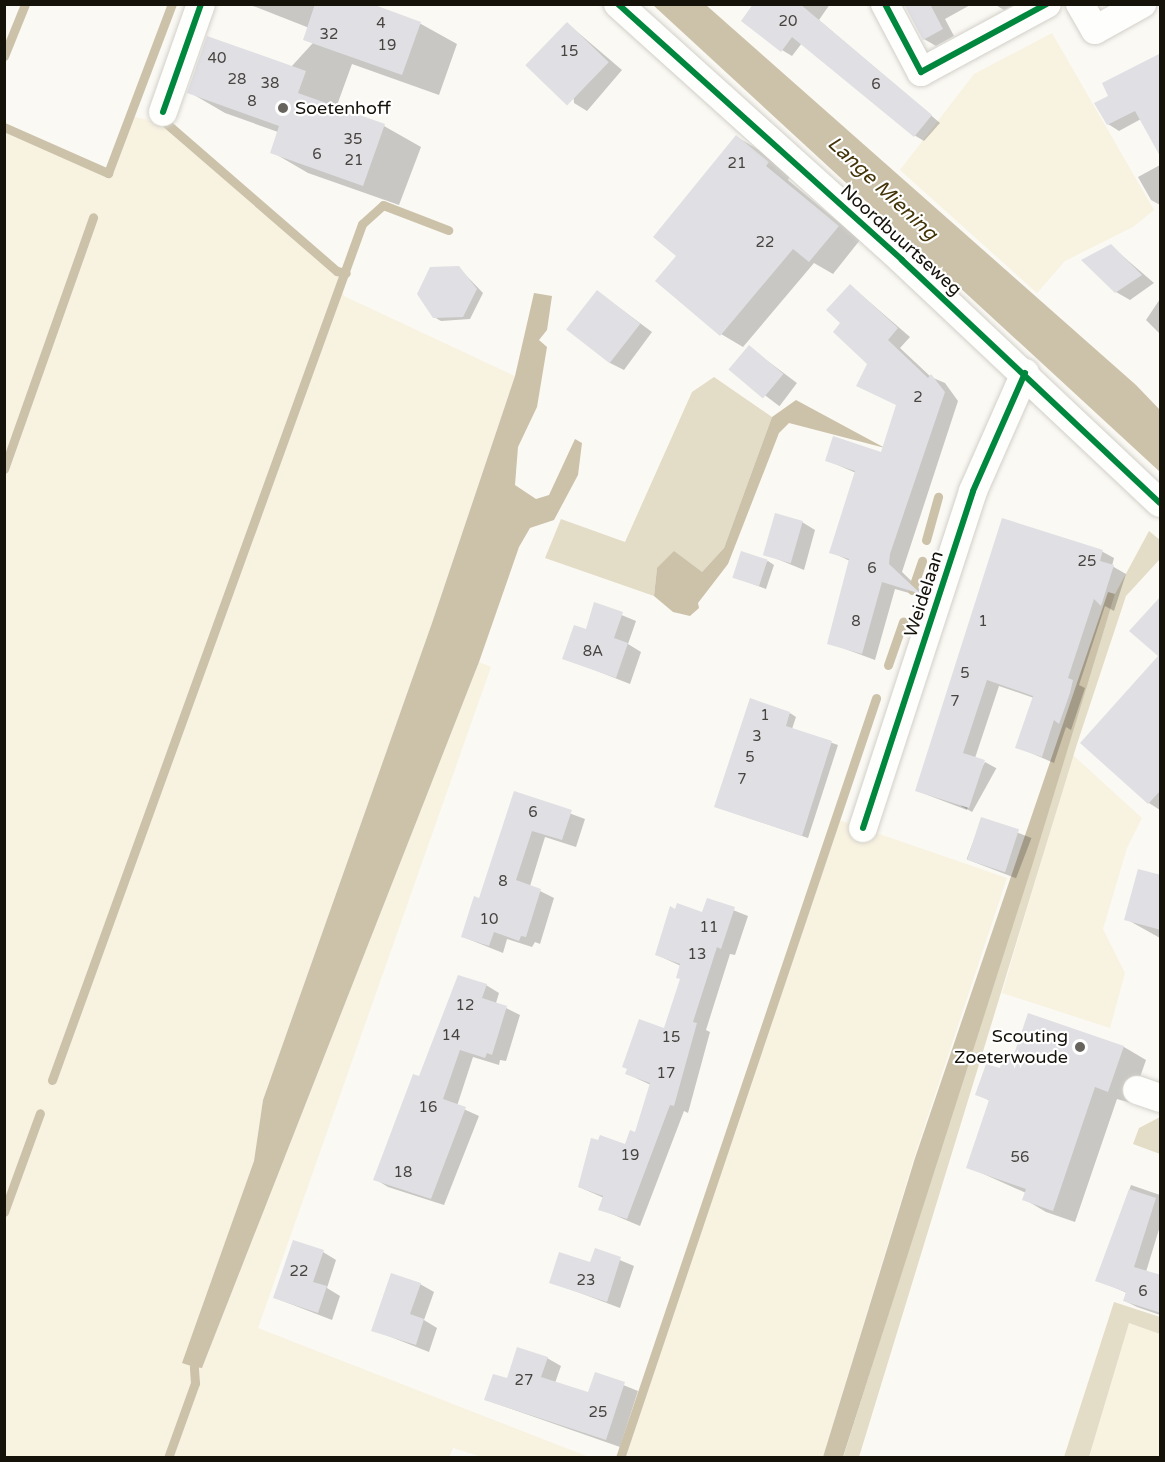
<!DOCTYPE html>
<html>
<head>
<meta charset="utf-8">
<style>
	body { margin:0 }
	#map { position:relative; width:1165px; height:1462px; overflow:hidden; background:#fbf9f4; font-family:"Varela Round",sans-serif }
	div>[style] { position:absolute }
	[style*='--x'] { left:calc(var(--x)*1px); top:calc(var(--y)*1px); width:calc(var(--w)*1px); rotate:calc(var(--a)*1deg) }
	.green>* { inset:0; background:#f8f2e1 }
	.forest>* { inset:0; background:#e3dcc6 }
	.water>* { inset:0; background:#ccc2aa }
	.shadow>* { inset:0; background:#0003; transform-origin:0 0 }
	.stream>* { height:9px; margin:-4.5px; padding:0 4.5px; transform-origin:4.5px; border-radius:4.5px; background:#ccc2aa }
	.building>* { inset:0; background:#e0dfe4; transform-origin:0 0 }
	.roads { filter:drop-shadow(0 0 2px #d2d0c9) drop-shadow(0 0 2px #d2d0c9) }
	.street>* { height:28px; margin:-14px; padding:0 14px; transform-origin:14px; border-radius:14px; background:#fefefd }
	.cycleway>* { height:6px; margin:-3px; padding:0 3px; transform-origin:3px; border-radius:3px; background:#00873e }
	.dots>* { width:16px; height:16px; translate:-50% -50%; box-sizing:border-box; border:3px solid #fff; border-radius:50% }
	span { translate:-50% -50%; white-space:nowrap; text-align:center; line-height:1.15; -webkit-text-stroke:4.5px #fff; paint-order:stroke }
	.number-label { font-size:15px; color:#484540 }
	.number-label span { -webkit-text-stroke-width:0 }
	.poi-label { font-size:18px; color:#15120a }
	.left { translate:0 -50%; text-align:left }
	.right { translate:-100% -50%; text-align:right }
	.street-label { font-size:18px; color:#15120a }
	.water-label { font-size:20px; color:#433508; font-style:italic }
	.frame { position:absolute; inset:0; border:6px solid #15120a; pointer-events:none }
</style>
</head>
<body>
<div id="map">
	<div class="green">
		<div style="clip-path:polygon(1052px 33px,1154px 210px,1133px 227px,1065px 261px,1037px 293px,900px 170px,974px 74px)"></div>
		<div style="clip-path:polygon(130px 116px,167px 124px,337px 271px,344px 296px,515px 376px,432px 623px,263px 1100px,254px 1161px,202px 1368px,479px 662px,491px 667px,258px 1328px,589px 1457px,482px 1457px,453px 1448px,449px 1458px,5px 1457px,4px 127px,108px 173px)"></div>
		<div style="clip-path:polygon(1073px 755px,1142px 818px,1127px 848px,1103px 929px,1125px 973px,1110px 1028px,1002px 993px)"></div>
		<div style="clip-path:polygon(839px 820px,1007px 878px,914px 1158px,823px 1457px,625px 1458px)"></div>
		<div style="clip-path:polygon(1129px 1322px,1160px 1334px,1160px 1457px,1089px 1458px)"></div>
	</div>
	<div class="forest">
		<div style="clip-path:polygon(714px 377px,772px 417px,724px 548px,702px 572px,657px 568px,654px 596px,545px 558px,561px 519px,625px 542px,692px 392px)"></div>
		<div style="clip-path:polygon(1149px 531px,1160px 540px,1160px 559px,1126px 596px,1077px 744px,859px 1457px,843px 1458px,1115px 594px)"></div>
		<div style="clip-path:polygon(1160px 1117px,1160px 1154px,1133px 1144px,1139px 1128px)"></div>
		<div style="clip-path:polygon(1114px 1302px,1160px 1317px,1160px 1334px,1129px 1323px,1089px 1457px,1064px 1457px)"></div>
	</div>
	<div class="water">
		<div style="clip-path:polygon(653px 5px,706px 5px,1136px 385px,1160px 410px,1160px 472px)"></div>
		<div style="clip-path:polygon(534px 293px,552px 296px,547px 330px,539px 340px,547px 347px,537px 407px,518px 447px,515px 485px,536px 499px,549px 495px,575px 439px,582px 443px,578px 475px,554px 520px,530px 528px,519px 547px,479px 662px,202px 1368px,194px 1367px,182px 1363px,254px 1161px,263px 1100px,432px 623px,515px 376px)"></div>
		<div style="clip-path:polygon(796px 400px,885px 448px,789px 423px,779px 433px,728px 564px,698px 603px,699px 608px,690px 616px,673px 612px,654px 596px,657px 568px,674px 551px,702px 572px,724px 548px,772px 417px)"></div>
		<div style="clip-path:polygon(1108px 592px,1115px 594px,1032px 866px,843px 1457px,823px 1457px,915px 1158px)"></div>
	</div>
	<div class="shadow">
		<div style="clip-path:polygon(248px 4px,367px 4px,421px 24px,457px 44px,439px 95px,352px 64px,336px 108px,384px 126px,421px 147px,399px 205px,308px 173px,272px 152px,278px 132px,225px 113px,189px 92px,291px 67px,322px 33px)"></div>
		<div style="clip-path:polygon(755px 4px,830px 4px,819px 20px,940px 123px,924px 141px,914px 135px,802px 43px,792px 56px,782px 50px)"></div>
		<div style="clip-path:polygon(906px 4px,972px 4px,945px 19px,954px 36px,936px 46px,924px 39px)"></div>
		<div style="clip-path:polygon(994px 4px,1015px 4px,1004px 10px)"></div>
		<div style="clip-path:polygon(568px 24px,622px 70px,587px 111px,574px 103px)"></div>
		<div style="clip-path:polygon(1160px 54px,1141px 119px,1119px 131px,1108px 124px,1110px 96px)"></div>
		<div style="clip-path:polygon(737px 137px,759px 150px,790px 176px,788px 180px,860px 240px,833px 274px,814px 263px,743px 347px,721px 334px,678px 255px)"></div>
		<div style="clip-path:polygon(1160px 165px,1160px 205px,1151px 200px,1138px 177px)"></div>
		<div style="clip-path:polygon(1111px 246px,1154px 283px,1130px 300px,1116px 292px)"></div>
		<div style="clip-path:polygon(458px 267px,483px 293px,470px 319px,441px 321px,434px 317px)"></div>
		<div style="clip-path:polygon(851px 286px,910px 337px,900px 348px,931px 377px,945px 383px,958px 401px,902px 572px,930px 599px,895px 589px,875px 660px,829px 643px,850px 561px,831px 552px,856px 473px,826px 460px,882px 454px,897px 405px,842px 323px)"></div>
		<div style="clip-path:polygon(598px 292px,652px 332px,624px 370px,610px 363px)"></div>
		<div style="clip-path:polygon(1160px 299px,1160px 334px,1146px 320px)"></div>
		<div style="left:749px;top:347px;width:60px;height:29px;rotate:37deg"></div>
		<div style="clip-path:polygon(1003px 520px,1103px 552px,1114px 558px,1112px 566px,1126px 574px,1114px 611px,1105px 606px,1079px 685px,1085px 688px,1071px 730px,1066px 727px,1054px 763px,1017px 747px,1034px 698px,999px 686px,975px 758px,982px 761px,967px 810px,917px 791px)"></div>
		<div style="clip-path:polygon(802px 522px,815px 530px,804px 570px,765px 554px)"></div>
		<div style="clip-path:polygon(768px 561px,774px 565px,766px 589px,734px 577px)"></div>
		<div style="clip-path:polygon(595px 604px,636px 621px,628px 644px,641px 652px,630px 684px,564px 658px,587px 631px)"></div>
		<div style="clip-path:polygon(1160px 656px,1160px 810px,1149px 803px)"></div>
		<div style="clip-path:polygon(790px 713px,796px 717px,792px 729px,838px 745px,808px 838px,716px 807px)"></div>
		<div style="left:985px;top:762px;width:13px;height:50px;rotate:29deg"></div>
		<div style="clip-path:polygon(515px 793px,585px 819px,576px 847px,545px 837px,530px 886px,554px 898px,540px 944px,535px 942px,532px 947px,507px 939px,503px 953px,463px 937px,480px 900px)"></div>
		<div style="left:982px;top:819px;width:53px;height:43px;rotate:21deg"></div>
		<div style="clip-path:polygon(1160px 876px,1160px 938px,1126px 919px)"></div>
		<div style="clip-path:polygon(708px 900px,748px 916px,735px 955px,730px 954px,706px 1030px,710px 1032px,688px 1113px,684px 1111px,640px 1226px,600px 1209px,604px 1198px,579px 1187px,636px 1134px,651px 1085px,627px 1074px,665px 1029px,682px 980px,681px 966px,657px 955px,703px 913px)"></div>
		<div style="clip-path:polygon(486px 985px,499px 993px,496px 1003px,520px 1015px,506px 1061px,500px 1060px,499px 1065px,473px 1057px,457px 1106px,479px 1116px,444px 1205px,388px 1187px,375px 1179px,420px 1078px)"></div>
		<div style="clip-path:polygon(1029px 1015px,1124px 1047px,1146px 1060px,1131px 1103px,1117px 1099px,1075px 1222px,1046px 1212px,1024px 1199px,1026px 1193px,968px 1167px,990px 1101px,977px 1094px,1014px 1058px)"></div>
		<div style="clip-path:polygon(1131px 1185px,1160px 1195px,1160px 1226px,1146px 1272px,1160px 1277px,1160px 1315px,1137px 1307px,1125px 1301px,1127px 1293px,1097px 1280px)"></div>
		<div style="clip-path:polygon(596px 1250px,634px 1266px,620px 1308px,551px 1282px,591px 1264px)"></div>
		<div style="clip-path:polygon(323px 1252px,336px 1260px,327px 1288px,340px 1296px,332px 1320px,275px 1298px)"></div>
		<div style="clip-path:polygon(420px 1284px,434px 1292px,424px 1320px,437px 1328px,429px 1352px,373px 1330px)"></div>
		<div style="clip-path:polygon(547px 1358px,561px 1366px,555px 1383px,589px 1394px,596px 1374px,638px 1391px,620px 1447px,486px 1400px,508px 1380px)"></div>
	</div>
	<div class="stream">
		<div style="--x:4;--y:56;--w:56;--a:-68"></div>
		<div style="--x:167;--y:124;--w:225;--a:40.9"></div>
		<div style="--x:337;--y:271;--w:9;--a:13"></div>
		<div style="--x:4;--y:127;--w:114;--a:23.9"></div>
		<div style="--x:108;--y:173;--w:181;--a:-69.3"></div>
		<div style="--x:4;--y:469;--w:267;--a:-70.5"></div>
		<div style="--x:926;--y:540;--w:45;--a:-74.4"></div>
		<div style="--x:912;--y:590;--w:31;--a:-71"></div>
		<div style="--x:888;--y:665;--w:46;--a:-70.8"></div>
		<div style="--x:52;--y:1080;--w:910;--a:-70.09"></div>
		<div style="--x:362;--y:224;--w:28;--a:-42"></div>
		<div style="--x:383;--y:205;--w:70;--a:21"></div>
		<div style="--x:4;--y:1212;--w:105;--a:-70"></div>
		<div style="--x:168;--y:1458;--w:80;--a:-70.2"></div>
		<div style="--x:195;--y:1383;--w:16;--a:-94"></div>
		<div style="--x:620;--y:1458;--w:802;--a:-71.38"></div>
	</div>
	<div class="building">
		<div style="clip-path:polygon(315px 4px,372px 4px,421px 22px,402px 75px,303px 40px)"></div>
		<div style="clip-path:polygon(753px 4px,800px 4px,932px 115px,914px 137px,792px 37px,781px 52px,741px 21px)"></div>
		<div style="clip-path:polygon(904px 4px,930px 4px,943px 29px,923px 40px)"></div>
		<div style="left:567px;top:22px;width:58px;height:60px;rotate:44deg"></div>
		<div style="clip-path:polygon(207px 36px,306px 71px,298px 93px,385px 124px,363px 186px,270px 153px,279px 126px,187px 93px)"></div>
		<div style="clip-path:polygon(1161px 53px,1161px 158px,1135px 111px,1107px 125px,1094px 103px,1108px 96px,1102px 83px)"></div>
		<div style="clip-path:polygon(736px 135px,769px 162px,766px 166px,839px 226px,809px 262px,793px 249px,720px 336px,655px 281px,676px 256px,653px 237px)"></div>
		<div style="clip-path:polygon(1111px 244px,1142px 275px,1115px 293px,1081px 260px)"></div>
		<div style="clip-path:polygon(459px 266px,477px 289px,463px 317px,433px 318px,417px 294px,430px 267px)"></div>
		<div style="clip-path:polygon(850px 284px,898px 328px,888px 340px,928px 378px,931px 374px,945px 392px,890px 554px,889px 564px,921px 594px,882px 582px,862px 654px,827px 644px,849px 559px,829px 553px,855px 471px,825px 461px,833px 436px,881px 452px,896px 405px,856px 386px,867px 364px,833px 332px,840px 323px,826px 310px)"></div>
		<div style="left:597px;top:290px;width:55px;height:50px;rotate:38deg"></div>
		<div style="left:749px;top:345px;width:45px;height:32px;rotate:40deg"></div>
		<div style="left:775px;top:513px;width:29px;height:44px;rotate:16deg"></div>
		<div style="clip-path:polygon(1002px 518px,1103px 550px,1100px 561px,1114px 565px,1101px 606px,1094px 599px,1068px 678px,1073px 680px,1070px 693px,1059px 724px,1054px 720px,1042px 757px,1015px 748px,1033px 696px,987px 680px,963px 753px,985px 760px,969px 808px,915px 791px)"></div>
		<div style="left:741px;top:551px;width:28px;height:28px;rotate:18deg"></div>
		<div style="clip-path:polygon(1161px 596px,1161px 790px,1148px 804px,1080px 743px,1158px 656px,1129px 631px)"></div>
		<div style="clip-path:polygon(594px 602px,623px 612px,614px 638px,628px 643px,616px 678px,562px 659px,574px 625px,586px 629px)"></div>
		<div style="clip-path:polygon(750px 698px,790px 712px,786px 726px,832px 741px,802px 836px,714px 807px)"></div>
		<div style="clip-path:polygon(514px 791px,572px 810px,562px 840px,532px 831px,516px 880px,541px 889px,526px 937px,521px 936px,519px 941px,494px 932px,489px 946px,461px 937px,474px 896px,479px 898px)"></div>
		<div style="left:981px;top:817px;width:40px;height:45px;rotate:18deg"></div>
		<div style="clip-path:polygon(1138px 869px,1161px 875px,1161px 930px,1124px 920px)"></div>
		<div style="clip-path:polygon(707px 898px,735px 907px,721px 949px,717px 947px,693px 1022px,697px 1023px,674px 1106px,670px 1105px,627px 1219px,598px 1210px,603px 1196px,578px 1187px,591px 1138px,598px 1140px,600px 1135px,625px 1144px,630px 1130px,635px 1132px,650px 1083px,625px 1074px,627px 1069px,622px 1067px,639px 1019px,664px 1028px,680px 979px,676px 978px,680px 964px,655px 955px,670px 906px,675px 909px,677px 903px,702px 912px)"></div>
		<div style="clip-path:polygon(458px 975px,487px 984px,482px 998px,507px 1006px,492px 1055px,487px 1053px,485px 1058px,460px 1050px,443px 1099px,466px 1107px,431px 1199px,373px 1180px,413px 1074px,419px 1076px)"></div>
		<div style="clip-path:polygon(1028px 1013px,1124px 1046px,1108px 1092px,1095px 1087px,1053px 1211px,1022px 1200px,1026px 1189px,966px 1168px,989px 1100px,975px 1095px,986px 1064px,1000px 1068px,1004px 1054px,1013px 1057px)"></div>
		<div style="clip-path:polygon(1129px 1189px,1156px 1198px,1134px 1267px,1161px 1275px,1161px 1313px,1123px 1301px,1126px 1292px,1095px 1281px)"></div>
		<div style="clip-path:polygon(293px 1240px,324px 1250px,313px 1282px,327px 1286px,318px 1313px,273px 1298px)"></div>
		<div style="clip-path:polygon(595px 1248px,621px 1257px,607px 1302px,549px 1283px,559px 1252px,590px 1262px)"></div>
		<div style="clip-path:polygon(391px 1273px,421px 1283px,410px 1314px,424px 1319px,416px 1345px,371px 1331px)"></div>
		<div style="clip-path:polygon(517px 1347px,548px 1357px,541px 1377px,588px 1392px,595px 1372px,625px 1382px,606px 1440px,484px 1400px,493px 1374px,507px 1378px)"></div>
	</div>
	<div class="roads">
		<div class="street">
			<div style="--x:618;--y:4;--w:382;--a:42"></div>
			<div style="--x:902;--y:260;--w:354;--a:43.3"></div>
			<div style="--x:885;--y:4;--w:77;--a:62.1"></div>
			<div style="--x:921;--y:72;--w:143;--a:-28.4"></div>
			<div style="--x:1080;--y:4;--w:30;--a:60"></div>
			<div style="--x:1095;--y:30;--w:54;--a:-29"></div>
			<div style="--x:163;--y:112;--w:114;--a:-70.6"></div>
			<div style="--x:863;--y:828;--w:354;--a:-71.9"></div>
			<div style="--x:973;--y:491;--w:129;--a:-66.2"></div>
			<div style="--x:1137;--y:1090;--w:24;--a:19"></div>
		</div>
	</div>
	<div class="cycleway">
		<div style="--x:618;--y:4;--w:382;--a:42"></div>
		<div style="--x:902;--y:260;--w:354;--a:43.3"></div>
		<div style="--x:885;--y:4;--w:77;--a:62.1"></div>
		<div style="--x:921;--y:72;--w:143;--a:-28.4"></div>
		<div style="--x:163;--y:112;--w:114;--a:-70.6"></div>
		<div style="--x:863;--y:828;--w:354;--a:-71.9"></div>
		<div style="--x:973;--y:491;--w:129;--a:-66.2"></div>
	</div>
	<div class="dots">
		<div style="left:283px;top:108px;background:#66635c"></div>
		<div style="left:1080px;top:1047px;background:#66635c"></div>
	</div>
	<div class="number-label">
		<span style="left:788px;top:22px">20</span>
		<span style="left:381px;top:24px">4</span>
		<span style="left:329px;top:35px">32</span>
		<span style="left:387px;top:46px">19</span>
		<span style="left:569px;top:52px">15</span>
		<span style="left:217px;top:59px">40</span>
		<span style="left:237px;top:80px">28</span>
		<span style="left:270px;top:84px">38</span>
		<span style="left:876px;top:85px">6</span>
		<span style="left:252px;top:102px">8</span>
		<span style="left:353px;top:140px">35</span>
		<span style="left:317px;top:155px">6</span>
		<span style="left:354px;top:161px">21</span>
		<span style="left:737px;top:164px">21</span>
		<span style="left:765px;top:243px">22</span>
		<span style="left:918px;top:398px">2</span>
		<span style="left:1087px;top:562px">25</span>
		<span style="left:872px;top:569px">6</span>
		<span style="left:856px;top:622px">8</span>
		<span style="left:983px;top:622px">1</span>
		<span style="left:593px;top:652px">8A</span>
		<span style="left:965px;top:674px">5</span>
		<span style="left:955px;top:702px">7</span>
		<span style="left:765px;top:716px">1</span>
		<span style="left:757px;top:737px">3</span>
		<span style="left:750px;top:758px">5</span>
		<span style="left:742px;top:780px">7</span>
		<span style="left:533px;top:813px">6</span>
		<span style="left:503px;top:882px">8</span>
		<span style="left:489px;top:920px">10</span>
		<span style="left:709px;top:928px">11</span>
		<span style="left:697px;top:955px">13</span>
		<span style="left:465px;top:1006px">12</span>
		<span style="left:451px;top:1036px">14</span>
		<span style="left:671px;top:1038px">15</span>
		<span style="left:666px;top:1074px">17</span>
		<span style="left:428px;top:1108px">16</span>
		<span style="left:630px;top:1156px">19</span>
		<span style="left:1020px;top:1158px">56</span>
		<span style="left:403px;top:1173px">18</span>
		<span style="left:299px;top:1272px">22</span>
		<span style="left:586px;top:1281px">23</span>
		<span style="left:1143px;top:1292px">6</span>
		<span style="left:524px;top:1381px">27</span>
		<span style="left:598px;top:1413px">25</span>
	</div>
	<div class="poi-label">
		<span class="left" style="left:295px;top:108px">Soetenhoff</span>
		<span class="right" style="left:1068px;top:1047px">Scouting<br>Zoeterwoude</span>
	</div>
	<div class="street-label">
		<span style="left:901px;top:240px;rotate:42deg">Noordbuurtseweg</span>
		<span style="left:924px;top:594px;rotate:-72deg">Weidelaan</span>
	</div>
	<div class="water-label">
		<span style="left:882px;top:189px;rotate:43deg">Lange Miening</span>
	</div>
	<div class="frame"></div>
</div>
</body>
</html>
